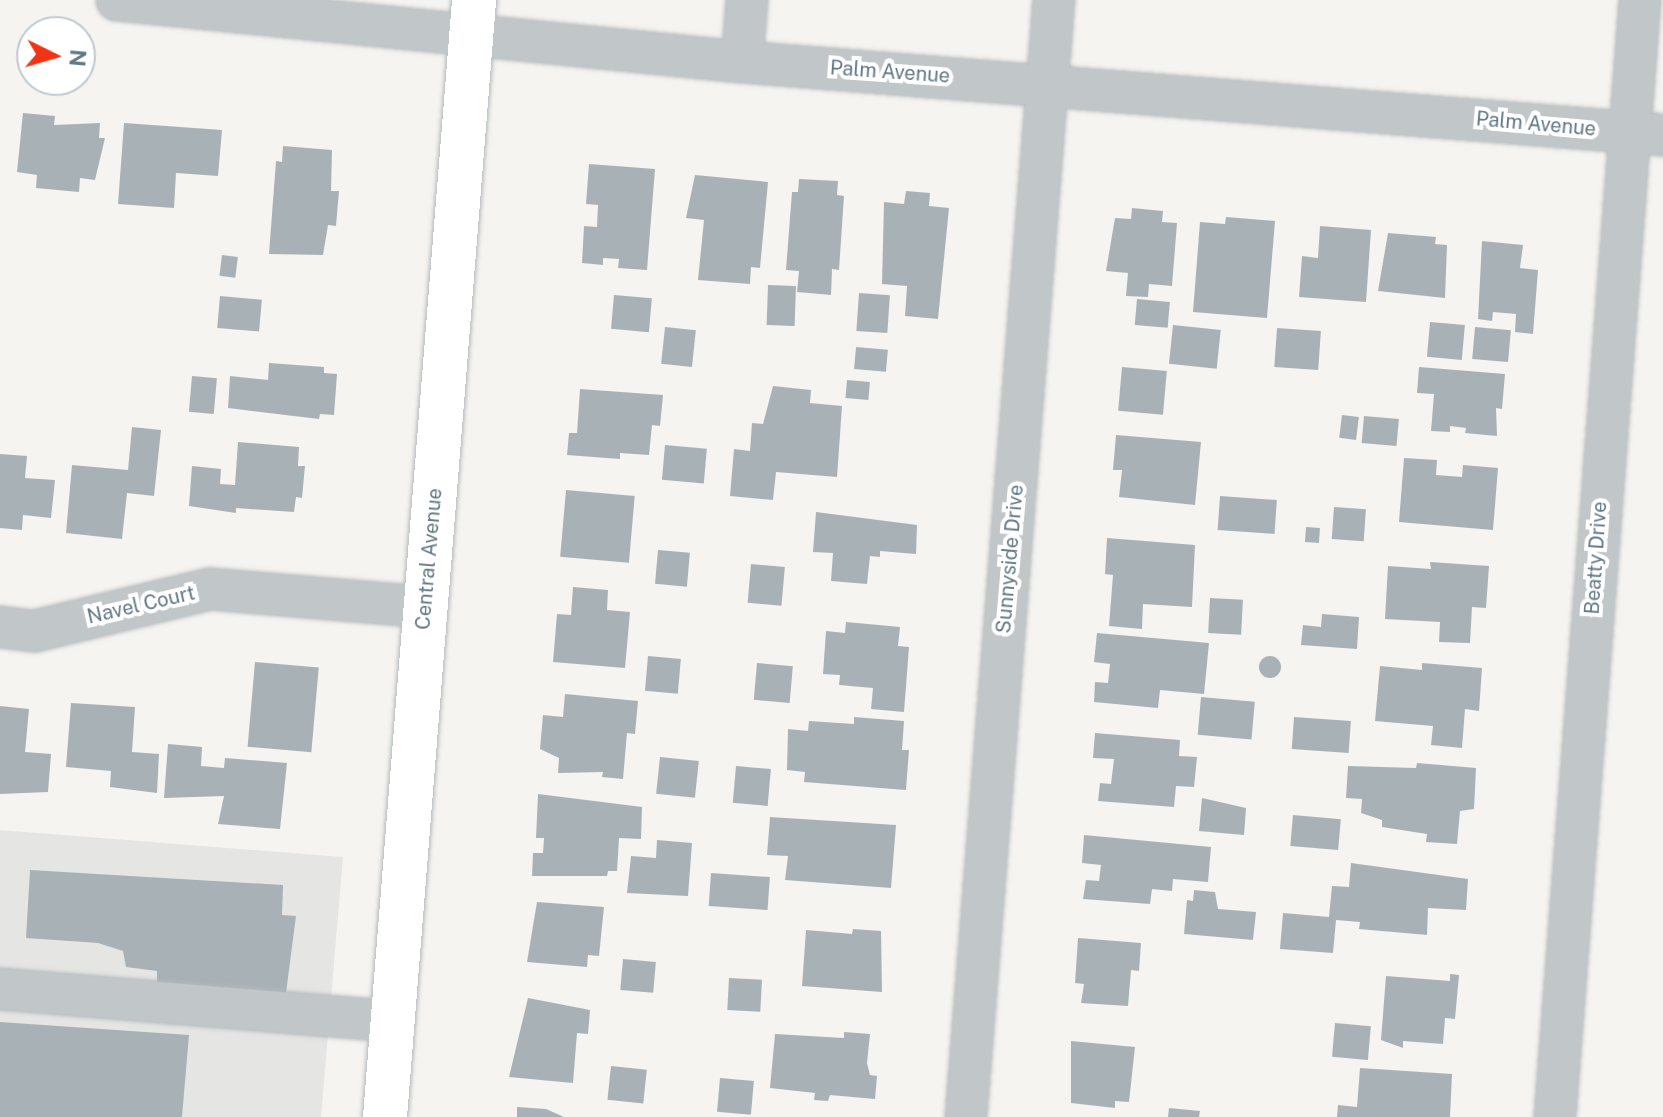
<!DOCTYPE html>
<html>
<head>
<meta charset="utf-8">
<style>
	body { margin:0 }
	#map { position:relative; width:1663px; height:1117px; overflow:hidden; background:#f5f4f0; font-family:"Public Sans",sans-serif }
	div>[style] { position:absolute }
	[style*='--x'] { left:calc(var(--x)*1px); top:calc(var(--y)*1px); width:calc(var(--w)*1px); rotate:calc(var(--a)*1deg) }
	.built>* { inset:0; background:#e5e6e4 }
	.building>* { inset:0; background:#a8b2b6; transform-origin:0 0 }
	.round { border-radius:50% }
	.roads { filter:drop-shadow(0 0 2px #b4b9bc) drop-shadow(0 0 2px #b4b9bc) }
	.minor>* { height:40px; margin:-20px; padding:0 20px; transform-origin:20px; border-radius:20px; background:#c1c6c9 }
	.major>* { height:44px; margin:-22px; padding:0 22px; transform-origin:22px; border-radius:22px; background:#fff }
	span { translate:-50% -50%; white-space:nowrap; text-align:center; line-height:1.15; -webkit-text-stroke:8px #fff; paint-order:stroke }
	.street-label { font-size:20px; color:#617784 }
	.north { position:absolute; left:16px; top:16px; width:80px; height:80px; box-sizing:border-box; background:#fff; border:2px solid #c0c9ce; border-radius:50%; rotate:95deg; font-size:22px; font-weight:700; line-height:32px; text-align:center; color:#617784 }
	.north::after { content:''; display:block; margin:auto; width:28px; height:36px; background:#f03415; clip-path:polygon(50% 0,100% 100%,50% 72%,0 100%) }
</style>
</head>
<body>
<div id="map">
	<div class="built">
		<div style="clip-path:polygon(0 830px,343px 857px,321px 1117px,0 1117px)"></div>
	</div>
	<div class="building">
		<div style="clip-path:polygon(23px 113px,55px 116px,54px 125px,100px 123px,99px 138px,105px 138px,95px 180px,80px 178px,79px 192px,36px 188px,37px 175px,17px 172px)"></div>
		<div style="clip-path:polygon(124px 123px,222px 130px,218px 176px,176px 173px,174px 208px,118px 204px)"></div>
		<div style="clip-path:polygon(283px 146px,332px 150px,331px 191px,339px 191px,336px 226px,328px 225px,323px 255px,269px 254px,276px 161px,282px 162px)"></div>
		<div style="clip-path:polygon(589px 164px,655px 169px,647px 270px,618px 268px,619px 259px,603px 258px,603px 265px,582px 263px,584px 226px,597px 227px,598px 205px,586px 204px)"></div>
		<div style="clip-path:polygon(695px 175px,768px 182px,760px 268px,751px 267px,750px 284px,698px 280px,704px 220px,686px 218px)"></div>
		<div style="clip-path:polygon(799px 179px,838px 181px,837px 195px,844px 196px,839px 270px,832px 269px,831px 295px,797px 292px,799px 271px,786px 270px,792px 192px,798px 192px)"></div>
		<div style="clip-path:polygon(906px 191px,930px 193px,929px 206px,949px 208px,938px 319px,905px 316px,907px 286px,882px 284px,884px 202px,904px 204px)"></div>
		<div style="clip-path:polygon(1132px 208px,1163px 211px,1162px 222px,1177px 223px,1172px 286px,1149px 284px,1148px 297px,1126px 296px,1128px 273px,1106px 271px,1115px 218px,1131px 219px)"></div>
		<div style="clip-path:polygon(1226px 217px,1275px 221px,1267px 318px,1193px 312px,1200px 222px,1225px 224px)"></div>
		<div style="clip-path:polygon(1320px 226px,1371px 230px,1366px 302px,1299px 297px,1302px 256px,1318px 258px)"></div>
		<div style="clip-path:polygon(1388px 233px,1436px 237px,1435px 244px,1447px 245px,1445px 298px,1378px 291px)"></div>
		<div style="clip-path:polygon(1482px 241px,1523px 245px,1520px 268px,1538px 270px,1533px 334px,1515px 332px,1516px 314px,1493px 312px,1492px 321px,1478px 319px)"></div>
		<div style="left:222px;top:255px;width:16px;height:21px;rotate:7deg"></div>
		<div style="left:768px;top:285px;width:28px;height:40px;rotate:2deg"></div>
		<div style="left:859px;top:293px;width:31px;height:38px;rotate:4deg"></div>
		<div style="left:614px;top:295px;width:38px;height:34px;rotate:5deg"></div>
		<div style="left:220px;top:296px;width:42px;height:32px;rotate:5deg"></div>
		<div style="left:1137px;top:299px;width:33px;height:26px;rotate:5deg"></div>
		<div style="left:1430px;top:322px;width:35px;height:35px;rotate:5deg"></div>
		<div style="left:1173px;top:325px;width:48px;height:39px;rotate:6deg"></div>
		<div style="left:665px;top:327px;width:31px;height:37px;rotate:6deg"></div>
		<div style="left:1475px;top:327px;width:36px;height:32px;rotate:5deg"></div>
		<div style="left:1277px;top:328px;width:44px;height:39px;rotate:4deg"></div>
		<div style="left:856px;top:347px;width:32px;height:22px;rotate:5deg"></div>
		<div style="clip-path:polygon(269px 363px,324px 367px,324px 373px,337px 374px,334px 415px,320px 414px,319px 419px,228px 408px,230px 376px,268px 380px)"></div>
		<div style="left:1122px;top:367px;width:45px;height:44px;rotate:5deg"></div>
		<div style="clip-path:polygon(1419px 367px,1505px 374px,1502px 409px,1496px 408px,1497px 436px,1465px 433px,1466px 428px,1450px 426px,1450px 432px,1431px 431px,1434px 394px,1417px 393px)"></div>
		<div style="left:192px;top:376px;width:25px;height:36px;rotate:5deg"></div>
		<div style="left:847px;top:380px;width:23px;height:18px;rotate:5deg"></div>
		<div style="clip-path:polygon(773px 386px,811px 390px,810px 403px,842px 406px,837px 477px,776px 472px,773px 500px,730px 496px,734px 449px,750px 451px,752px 423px,763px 424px)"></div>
		<div style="clip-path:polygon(580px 389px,663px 395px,660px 426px,652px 425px,649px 455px,620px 453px,620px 459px,567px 455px,569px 433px,577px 433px)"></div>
		<div style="left:1342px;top:415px;width:17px;height:23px;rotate:7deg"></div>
		<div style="left:1364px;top:416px;width:35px;height:27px;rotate:5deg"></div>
		<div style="clip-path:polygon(132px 427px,161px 430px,154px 496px,127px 493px,122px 539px,66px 533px,72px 465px,128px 470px)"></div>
		<div style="clip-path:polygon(1116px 435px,1201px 442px,1195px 505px,1119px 497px,1122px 470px,1113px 470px)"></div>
		<div style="clip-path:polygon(238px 442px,299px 447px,298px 466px,305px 466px,302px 498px,296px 497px,294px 512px,236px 508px,236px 513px,189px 506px,192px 466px,221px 469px,220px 484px,235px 485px)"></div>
		<div style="left:665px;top:445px;width:42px;height:35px;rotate:5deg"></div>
		<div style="clip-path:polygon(0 454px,27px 456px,25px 478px,55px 480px,51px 518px,23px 515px,22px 530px,0 528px)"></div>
		<div style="clip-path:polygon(1404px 458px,1437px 460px,1436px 475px,1462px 477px,1463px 465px,1498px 468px,1493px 530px,1399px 522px)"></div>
		<div style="left:566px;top:490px;width:69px;height:67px;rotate:5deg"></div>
		<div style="left:1220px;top:496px;width:57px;height:34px;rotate:4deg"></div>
		<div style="left:1334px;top:507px;width:32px;height:32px;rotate:4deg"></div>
		<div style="clip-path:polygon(816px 512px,917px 525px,916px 554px,880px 551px,880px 557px,870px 556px,867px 584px,831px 581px,833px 553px,813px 552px)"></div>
		<div style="left:1306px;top:527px;width:14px;height:15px;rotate:4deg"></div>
		<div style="clip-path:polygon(1107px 538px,1195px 545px,1192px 607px,1143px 604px,1142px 629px,1109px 626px,1113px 575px,1105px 574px)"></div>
		<div style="left:658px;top:550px;width:32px;height:34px;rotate:5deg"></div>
		<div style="clip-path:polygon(1430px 562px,1489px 566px,1486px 608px,1472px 607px,1470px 643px,1439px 642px,1440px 622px,1385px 619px,1388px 566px,1431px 569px)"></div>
		<div style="left:751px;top:564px;width:34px;height:39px;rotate:5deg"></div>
		<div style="clip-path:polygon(573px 587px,608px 590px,607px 610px,630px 612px,625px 668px,553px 662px,557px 614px,571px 615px)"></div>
		<div style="left:1210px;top:598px;width:33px;height:35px;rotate:3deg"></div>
		<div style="clip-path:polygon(1322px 614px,1359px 617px,1357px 649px,1301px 645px,1303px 625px,1321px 627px)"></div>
		<div style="clip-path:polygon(846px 622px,900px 627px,898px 646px,909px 647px,904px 712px,871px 709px,873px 688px,839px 685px,840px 675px,823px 674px,826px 631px,845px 633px)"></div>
		<div style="clip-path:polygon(1097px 633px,1209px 643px,1204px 694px,1160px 690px,1158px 708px,1094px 702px,1095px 682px,1108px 683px,1110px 664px,1094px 662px)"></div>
		<div style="left:648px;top:656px;width:33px;height:35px;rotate:5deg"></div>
		<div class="round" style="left:1259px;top:656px;width:22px;height:22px"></div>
		<div style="left:255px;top:662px;width:64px;height:85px;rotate:5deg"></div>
		<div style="left:757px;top:663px;width:36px;height:37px;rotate:5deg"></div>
		<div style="clip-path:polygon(1422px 663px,1482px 668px,1479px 711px,1465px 709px,1462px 748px,1431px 745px,1433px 726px,1375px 721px,1380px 666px,1422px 670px)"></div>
		<div style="clip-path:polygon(565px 694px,638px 701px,635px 734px,627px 733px,623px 779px,602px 777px,603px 772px,558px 773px,559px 758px,540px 749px,543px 715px,563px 717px)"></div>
		<div style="left:1201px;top:697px;width:54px;height:38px;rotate:5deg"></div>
		<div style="clip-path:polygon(71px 703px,135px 707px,132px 752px,159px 754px,157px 793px,110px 787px,111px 771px,66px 767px)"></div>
		<div style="clip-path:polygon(0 706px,29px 709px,25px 752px,51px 754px,48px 792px,0 794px)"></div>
		<div style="clip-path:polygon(854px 717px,904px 721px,902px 750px,909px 750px,906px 790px,804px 782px,805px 772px,787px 770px,788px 729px,808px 731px,809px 721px,854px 724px)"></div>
		<div style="left:1294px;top:717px;width:57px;height:32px;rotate:4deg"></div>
		<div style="clip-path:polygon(1095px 733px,1180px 740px,1179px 756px,1197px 757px,1194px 787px,1176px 786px,1174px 807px,1098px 801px,1100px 783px,1111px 784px,1114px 759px,1093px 758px)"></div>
		<div style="clip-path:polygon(168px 744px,202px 747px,201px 766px,224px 768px,225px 758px,287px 763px,280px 829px,218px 824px,224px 796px,164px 798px)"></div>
		<div style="left:660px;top:757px;width:39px;height:37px;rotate:6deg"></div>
		<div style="clip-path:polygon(1417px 763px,1476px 768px,1474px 809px,1460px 811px,1457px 844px,1426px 842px,1427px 834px,1382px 827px,1382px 820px,1361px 813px,1362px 799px,1346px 798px,1348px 766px,1416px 768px)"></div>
		<div style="left:736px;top:766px;width:35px;height:37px;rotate:5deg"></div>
		<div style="clip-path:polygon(538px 794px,642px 807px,641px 839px,619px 838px,617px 871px,608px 871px,607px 876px,532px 876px,533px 853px,543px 853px,544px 838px,536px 838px)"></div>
		<div style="clip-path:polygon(1202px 798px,1246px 808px,1244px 835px,1199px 831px)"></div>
		<div style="left:1293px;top:815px;width:48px;height:31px;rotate:5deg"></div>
		<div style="clip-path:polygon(770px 817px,896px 825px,891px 888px,785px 880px,788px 856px,767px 855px)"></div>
		<div style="clip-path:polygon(1084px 835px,1211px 847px,1208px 882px,1173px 879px,1172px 891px,1152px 889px,1150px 904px,1083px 899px,1086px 880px,1099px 881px,1101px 865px,1082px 863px)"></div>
		<div style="clip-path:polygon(657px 840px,692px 843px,688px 896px,627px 893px,631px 856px,656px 858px)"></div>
		<div style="clip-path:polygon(1351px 863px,1468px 879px,1466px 910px,1428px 908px,1427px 935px,1359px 929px,1360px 922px,1336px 920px,1333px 953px,1280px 949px,1283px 913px,1329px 917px,1332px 886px,1349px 887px)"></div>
		<div style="clip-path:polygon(30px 870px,283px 885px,282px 915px,296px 916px,286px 993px,157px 985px,157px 971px,126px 967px,123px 951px,98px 943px,26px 938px)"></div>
		<div style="left:711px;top:873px;width:59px;height:33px;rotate:4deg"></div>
		<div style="clip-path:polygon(1194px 890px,1215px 892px,1218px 909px,1256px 912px,1253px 940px,1184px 934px,1187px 900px,1193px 901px)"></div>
		<div style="clip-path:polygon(537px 902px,604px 907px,599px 956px,588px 955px,587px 967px,527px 962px)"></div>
		<div style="clip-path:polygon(853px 929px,881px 931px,882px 992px,802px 986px,806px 930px,852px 934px)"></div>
		<div style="clip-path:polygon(1078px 938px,1141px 943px,1139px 971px,1131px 970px,1128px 1006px,1081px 1003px,1084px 984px,1075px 983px)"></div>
		<div style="left:623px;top:959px;width:33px;height:31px;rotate:5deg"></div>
		<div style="clip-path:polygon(1450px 974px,1459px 975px,1455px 1019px,1445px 1018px,1443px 1044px,1403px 1041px,1403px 1048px,1381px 1040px,1386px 976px,1450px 981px)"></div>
		<div style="left:729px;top:978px;width:33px;height:32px;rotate:3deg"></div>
		<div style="clip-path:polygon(528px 998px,590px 1010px,588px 1034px,577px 1033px,573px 1083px,509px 1077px)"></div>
		<div style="clip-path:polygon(0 1022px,189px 1035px,182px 1117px,0 1117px)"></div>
		<div style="left:1335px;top:1023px;width:36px;height:34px;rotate:5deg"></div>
		<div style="clip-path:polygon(844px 1032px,870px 1034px,867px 1063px,870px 1075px,877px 1076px,875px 1099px,830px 1095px,828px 1101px,814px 1100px,815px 1093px,770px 1088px,775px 1034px,844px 1038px)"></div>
		<div style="clip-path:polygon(1071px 1041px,1135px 1047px,1129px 1102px,1115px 1101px,1115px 1108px,1071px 1103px)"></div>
		<div style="left:611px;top:1066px;width:36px;height:34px;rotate:6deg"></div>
		<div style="clip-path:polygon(1360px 1068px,1452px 1074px,1450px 1117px,1337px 1117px,1338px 1105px,1357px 1107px)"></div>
		<div style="left:720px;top:1078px;width:34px;height:34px;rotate:5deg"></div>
		<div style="clip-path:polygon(517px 1107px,546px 1109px,564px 1117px,517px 1117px)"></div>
		<div style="clip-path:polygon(1169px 1108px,1200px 1111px,1199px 1117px,1168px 1117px)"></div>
	</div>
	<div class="roads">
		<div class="minor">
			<div style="--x:117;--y:0;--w:628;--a:5.67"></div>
			<div style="--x:742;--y:62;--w:924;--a:4.53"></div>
			<div style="--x:742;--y:62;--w:62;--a:-85.4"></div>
			<div style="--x:0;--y:627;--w:35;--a:7"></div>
			<div style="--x:35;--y:631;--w:180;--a:-13.5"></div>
			<div style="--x:210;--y:589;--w:217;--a:4.8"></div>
			<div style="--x:0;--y:989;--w:394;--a:4.7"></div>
			<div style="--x:966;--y:1117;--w:1120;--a:-85.5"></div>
			<div style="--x:1555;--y:1117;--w:1120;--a:-85.65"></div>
		</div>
		<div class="major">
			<div style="--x:385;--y:1117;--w:1121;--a:-85.44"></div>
		</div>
	</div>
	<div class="street-label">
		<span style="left:890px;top:72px;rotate:4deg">Palm Avenue</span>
		<span style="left:1536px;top:124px;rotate:5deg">Palm Avenue</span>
		<span style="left:1596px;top:558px;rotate:-86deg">Beatty Drive</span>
		<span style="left:429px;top:559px;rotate:-85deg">Central Avenue</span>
		<span style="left:1010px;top:559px;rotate:-85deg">Sunnyside Drive</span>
		<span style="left:141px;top:605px;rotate:-13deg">Navel Court</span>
	</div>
	<div class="north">N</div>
</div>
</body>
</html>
